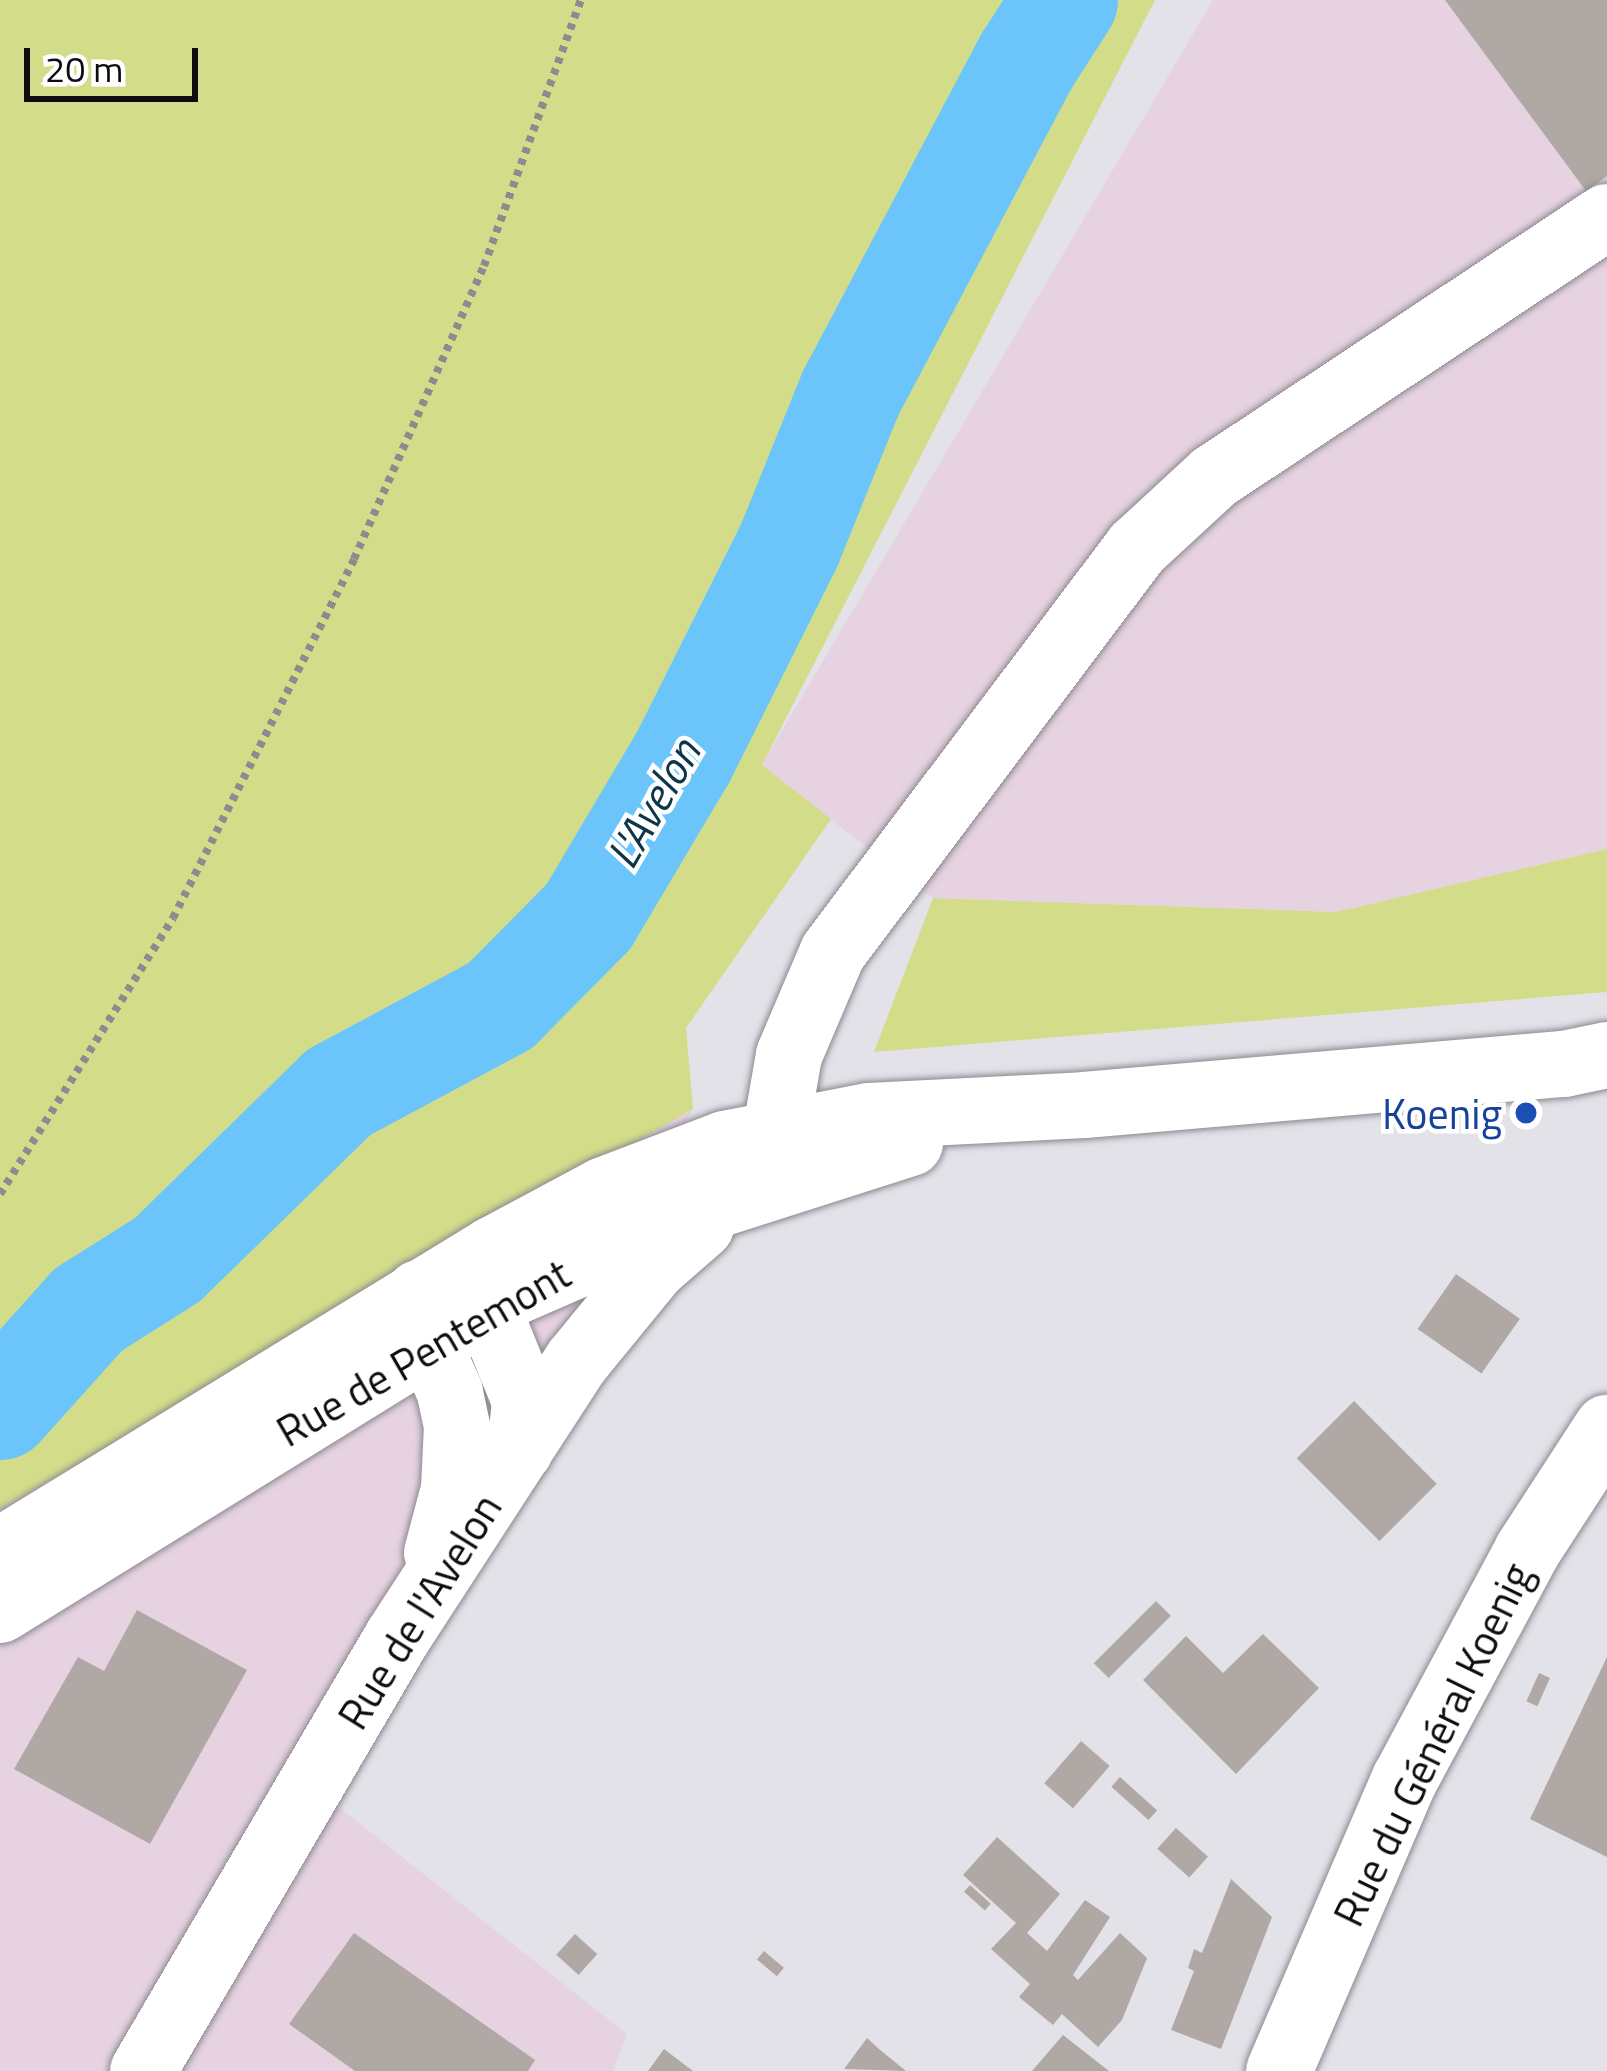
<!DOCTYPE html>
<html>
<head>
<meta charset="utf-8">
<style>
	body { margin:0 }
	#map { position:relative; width:1607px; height:2071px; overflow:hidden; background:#e4e2e9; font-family:"Titillium Web",sans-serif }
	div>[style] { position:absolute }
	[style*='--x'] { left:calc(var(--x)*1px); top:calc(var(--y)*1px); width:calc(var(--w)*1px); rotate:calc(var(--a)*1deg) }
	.industrial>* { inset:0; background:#e7d2e1 }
	.green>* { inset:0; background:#d3dd89 }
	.river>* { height:105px; margin:-52.5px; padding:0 52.5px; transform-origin:52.5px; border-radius:52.5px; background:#6bc5fa }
	.building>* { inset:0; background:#afa8a4; transform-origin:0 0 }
	.path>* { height:8px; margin-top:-4px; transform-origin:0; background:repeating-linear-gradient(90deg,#8d8b90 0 6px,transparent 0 12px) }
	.roads { filter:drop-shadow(0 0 3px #8c8a90) drop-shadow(0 0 3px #8c8a90) }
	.minor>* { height:66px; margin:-33px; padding:0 33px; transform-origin:33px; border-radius:33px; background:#fff }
	.dots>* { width:33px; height:33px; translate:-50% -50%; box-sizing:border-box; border:6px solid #fff; border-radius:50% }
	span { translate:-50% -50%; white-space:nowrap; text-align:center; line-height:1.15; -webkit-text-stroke:9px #fff; paint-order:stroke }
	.transit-label { font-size:42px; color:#164399 }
	.right { translate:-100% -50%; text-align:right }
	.street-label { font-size:42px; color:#0d0c0e }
	.water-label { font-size:45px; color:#0e364b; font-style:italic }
	.scale { position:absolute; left:24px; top:48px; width:174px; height:54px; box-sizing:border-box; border:6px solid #0d0c0e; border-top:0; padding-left:15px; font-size:36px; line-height:42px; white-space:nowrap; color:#0d0c0e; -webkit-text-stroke:9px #fff; paint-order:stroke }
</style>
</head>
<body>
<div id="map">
	<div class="industrial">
		<div style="clip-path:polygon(1213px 0,1607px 0,1607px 849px,1336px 912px,933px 898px,761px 766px)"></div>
		<div style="clip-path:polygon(693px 1109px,331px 1801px,627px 2034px,613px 2071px,0 2071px,0 1509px)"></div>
	</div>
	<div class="green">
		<div style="clip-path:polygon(0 0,1155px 0,762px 765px,831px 819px,686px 1028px,693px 1109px,0 1509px)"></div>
		<div style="clip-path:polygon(1607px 849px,1607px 992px,874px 1052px,933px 898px,1336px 912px)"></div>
	</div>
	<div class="river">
		<div style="--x:0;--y:1407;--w:132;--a:-48.1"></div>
		<div style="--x:88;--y:1309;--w:93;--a:-32.3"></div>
		<div style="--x:167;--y:1259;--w:239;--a:-44.3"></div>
		<div style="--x:338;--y:1092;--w:184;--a:-28.2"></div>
		<div style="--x:500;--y:1005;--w:125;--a:-45.3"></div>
		<div style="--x:588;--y:916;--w:186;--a:-59.3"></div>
		<div style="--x:683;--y:756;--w:237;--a:-63.4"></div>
		<div style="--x:789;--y:544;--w:163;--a:-68"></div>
		<div style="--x:850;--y:393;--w:378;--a:-62.1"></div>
		<div style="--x:1027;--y:59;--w:70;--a:-57.2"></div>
	</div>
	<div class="building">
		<div style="clip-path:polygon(1445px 0,1607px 0,1607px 176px,1586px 191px)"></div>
		<div style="left:1456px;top:1274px;width:78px;height:67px;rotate:35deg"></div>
		<div style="left:1354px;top:1401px;width:117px;height:81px;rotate:45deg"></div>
		<div style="left:1156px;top:1601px;width:21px;height:88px;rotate:45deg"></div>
		<div style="clip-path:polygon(137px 1610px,247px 1670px,150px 1844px,14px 1769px,78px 1657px,104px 1671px)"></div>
		<div style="clip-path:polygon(1263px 1634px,1319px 1688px,1236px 1774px,1143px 1680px,1186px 1636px,1223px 1673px)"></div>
		<div style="clip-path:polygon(1607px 1657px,1607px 1857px,1530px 1819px)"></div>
		<div style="left:1539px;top:1673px;width:12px;height:31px;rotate:24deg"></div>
		<div style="left:1081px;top:1741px;width:38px;height:56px;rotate:41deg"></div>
		<div style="left:1120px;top:1777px;width:50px;height:13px;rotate:42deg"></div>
		<div style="left:1176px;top:1828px;width:43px;height:28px;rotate:42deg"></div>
		<div style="clip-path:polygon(997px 1837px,1060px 1894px,1027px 1933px,1047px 1951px,1085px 1900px,1110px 1917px,1073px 1975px,1078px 1980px,1120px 1933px,1147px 1958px,1122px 2020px,1098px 2047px,1062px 2014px,1053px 2025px,1019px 1997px,1030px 1984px,991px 1949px,1016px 1923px,963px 1875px)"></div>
		<div style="clip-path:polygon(1231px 1879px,1272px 1917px,1221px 2049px,1171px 2030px,1194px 1971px,1188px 1968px,1194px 1949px,1202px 1953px)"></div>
		<div style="left:970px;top:1885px;width:28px;height:9px;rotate:42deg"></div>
		<div style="clip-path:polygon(354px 1933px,535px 2060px,528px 2071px,355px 2071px,289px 2024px)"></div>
		<div style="left:575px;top:1934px;width:30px;height:28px;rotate:42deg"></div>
		<div style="left:764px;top:1951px;width:26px;height:11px;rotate:40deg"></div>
		<div style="clip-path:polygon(1063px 2035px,1109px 2071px,1032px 2071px)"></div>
		<div style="clip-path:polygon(867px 2038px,879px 2049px,906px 2071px,844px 2069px)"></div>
		<div style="clip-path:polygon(664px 2049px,681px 2062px,693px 2071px,648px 2071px)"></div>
	</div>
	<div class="path">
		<div style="--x:0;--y:1194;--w:326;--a:-57.9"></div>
		<div style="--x:173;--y:918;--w:402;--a:-63.2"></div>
		<div style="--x:354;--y:559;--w:321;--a:-66.1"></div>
		<div style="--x:484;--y:266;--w:283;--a:-70"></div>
	</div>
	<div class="roads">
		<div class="minor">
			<div style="--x:766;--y:1187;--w:134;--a:-80.1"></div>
			<div style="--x:789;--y:1055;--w:112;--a:-66.9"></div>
			<div style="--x:833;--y:952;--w:506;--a:-53.04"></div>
			<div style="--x:1137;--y:548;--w:105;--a:-42.7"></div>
			<div style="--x:1214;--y:477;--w:471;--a:-33.5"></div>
			<div style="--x:0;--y:1551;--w:577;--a:-31.46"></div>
			<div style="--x:492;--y:1250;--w:127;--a:-28.2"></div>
			<div style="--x:604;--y:1190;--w:129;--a:-20.8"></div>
			<div style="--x:725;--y:1144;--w:147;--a:-11"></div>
			<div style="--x:869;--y:1116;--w:215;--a:-2.9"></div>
			<div style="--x:1084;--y:1105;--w:482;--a:-4.9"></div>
			<div style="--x:1564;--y:1064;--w:44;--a:-11.8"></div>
			<div style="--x:437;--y:1553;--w:66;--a:-75.1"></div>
			<div style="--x:454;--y:1489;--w:63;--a:-87.3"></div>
			<div style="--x:457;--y:1426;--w:35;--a:-102"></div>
			<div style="--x:450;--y:1392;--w:66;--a:-114.2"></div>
			<div style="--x:423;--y:1332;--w:39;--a:-96"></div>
			<div style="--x:419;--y:1293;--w:53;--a:13"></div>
			<div style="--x:471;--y:1305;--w:33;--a:43"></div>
			<div style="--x:495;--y:1327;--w:80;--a:67.9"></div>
			<div style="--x:525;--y:1401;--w:49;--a:95.8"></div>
			<div style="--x:0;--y:1610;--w:602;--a:-31.76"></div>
			<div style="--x:512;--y:1293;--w:216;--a:-23.5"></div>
			<div style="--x:710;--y:1207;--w:210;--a:-17.7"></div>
			<div style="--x:143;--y:2071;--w:502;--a:-59.6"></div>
			<div style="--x:397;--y:1638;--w:330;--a:-57"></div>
			<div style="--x:577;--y:1361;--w:120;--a:-50.7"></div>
			<div style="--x:653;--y:1268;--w:64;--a:-41.2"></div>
			<div style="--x:1279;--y:2071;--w:318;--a:-66.7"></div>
			<div style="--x:1405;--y:1779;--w:259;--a:-61.8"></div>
			<div style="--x:1527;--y:1551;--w:147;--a:-57"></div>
		</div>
	</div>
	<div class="dots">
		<div style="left:1526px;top:1113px;background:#1a4fb4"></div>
	</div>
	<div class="transit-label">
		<span class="right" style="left:1502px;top:1113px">Koenig</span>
	</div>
	<div class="street-label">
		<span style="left:423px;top:1352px;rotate:-30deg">Rue de Pentemont</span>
		<span style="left:419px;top:1611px;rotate:-58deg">Rue de l'Avelon</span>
		<span style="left:1432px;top:1744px;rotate:-64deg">Rue du Général Koenig</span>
	</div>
	<div class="water-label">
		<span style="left:653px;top:803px;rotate:-60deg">L'Avelon</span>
	</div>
	<div class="scale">20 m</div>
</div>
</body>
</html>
